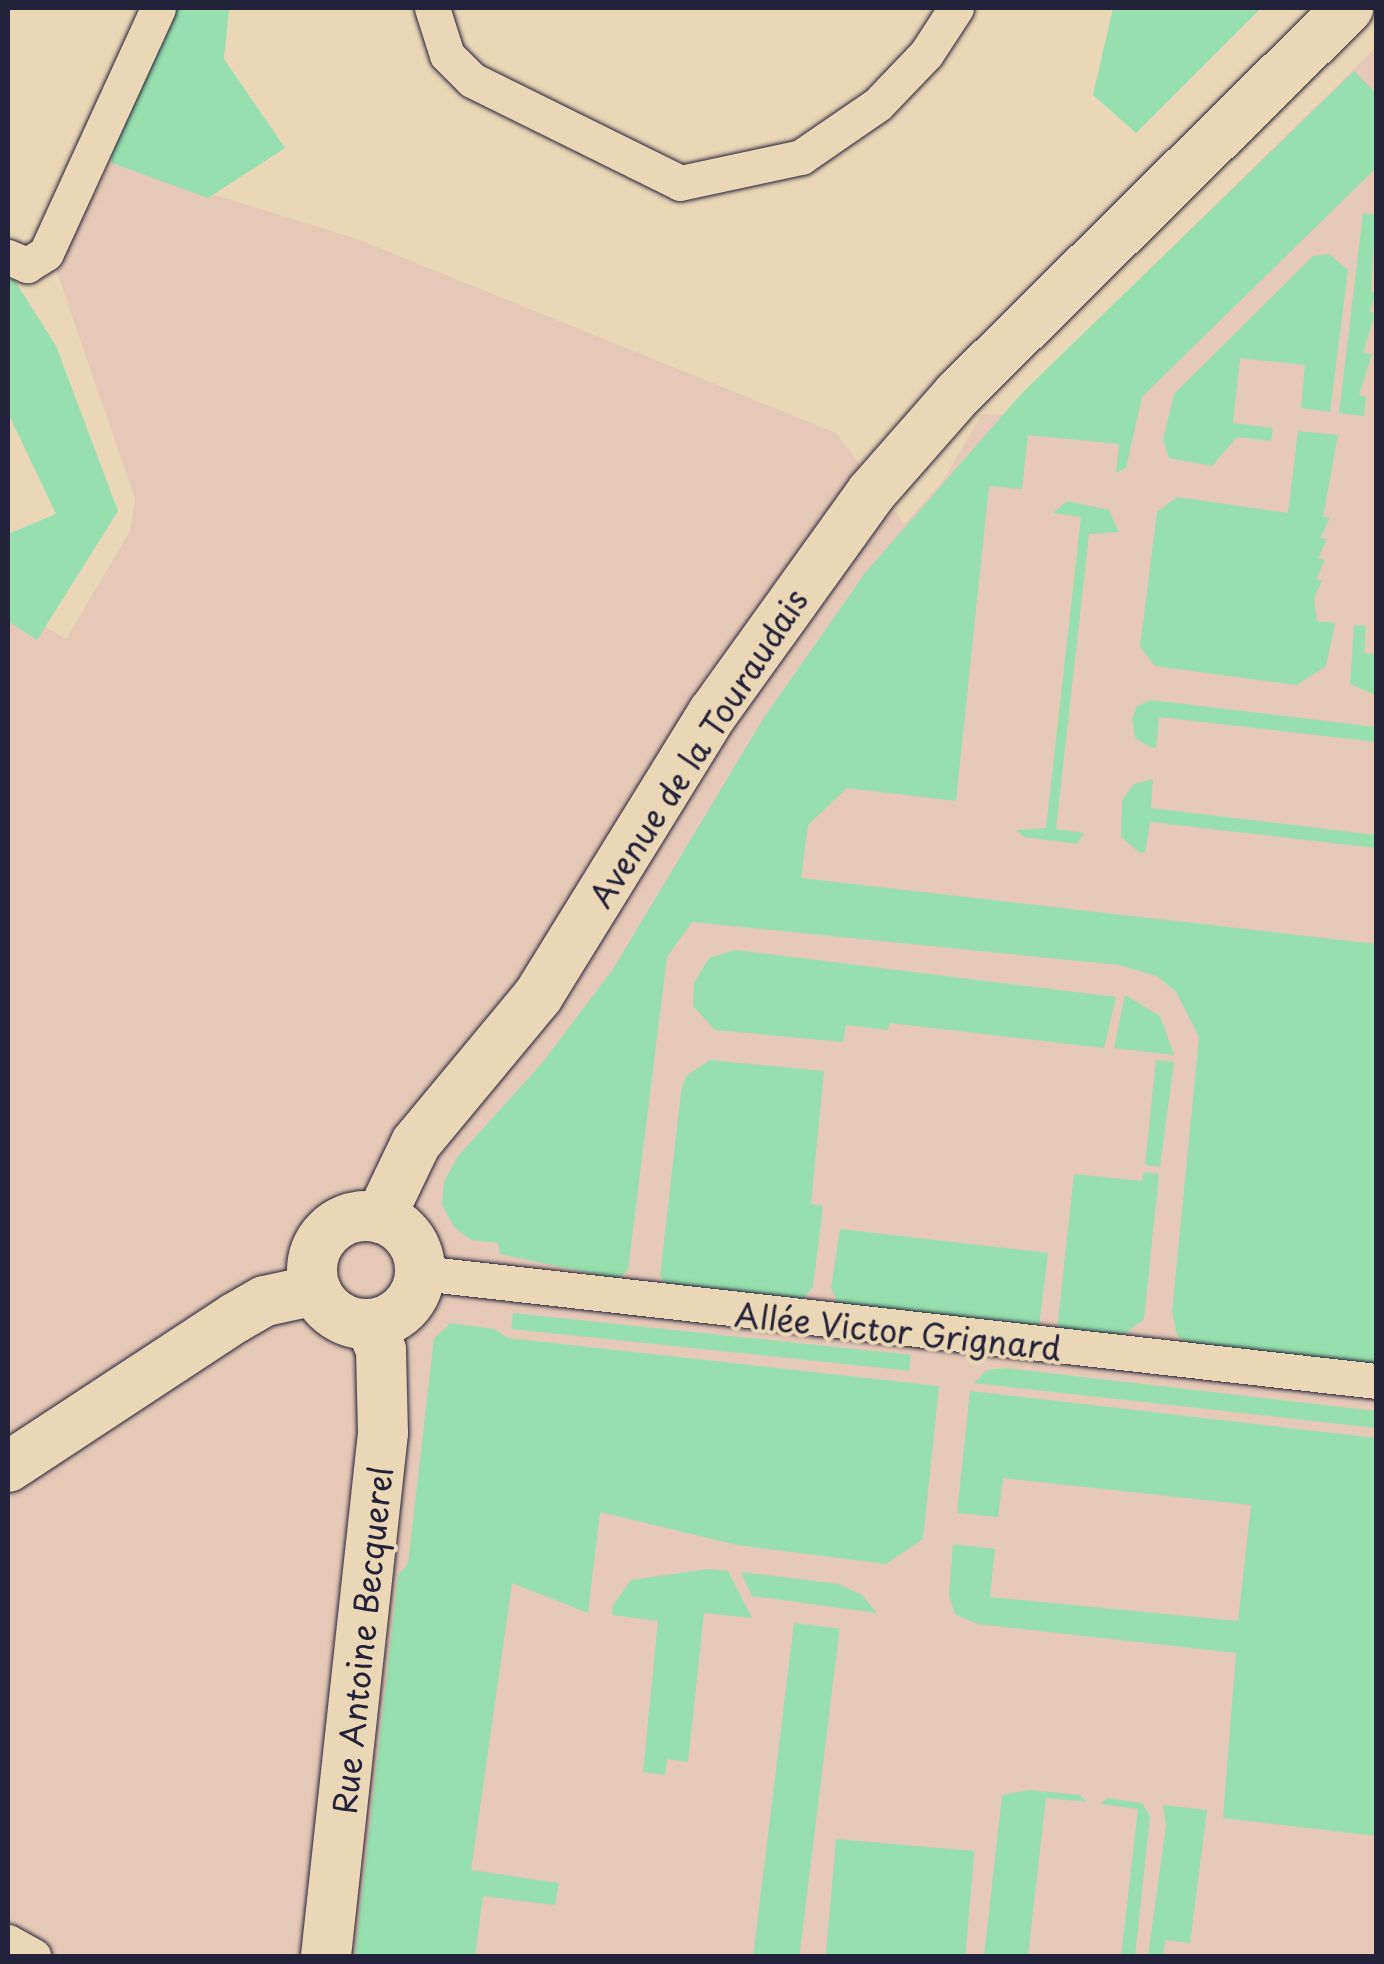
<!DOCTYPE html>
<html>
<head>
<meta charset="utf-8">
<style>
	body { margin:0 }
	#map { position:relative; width:1384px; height:1964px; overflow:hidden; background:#ead7b5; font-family:"Playpen Sans",sans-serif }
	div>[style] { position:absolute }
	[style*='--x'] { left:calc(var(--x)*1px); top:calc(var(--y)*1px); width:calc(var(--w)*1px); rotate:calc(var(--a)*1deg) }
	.built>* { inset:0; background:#e6c8b7 }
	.green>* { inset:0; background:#97dfae; transform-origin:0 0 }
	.roads { filter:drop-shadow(0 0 2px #22223b) drop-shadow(0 0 2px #22223b) }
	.street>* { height:35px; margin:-17.5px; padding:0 17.5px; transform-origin:17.5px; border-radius:17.5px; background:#ead7b5 }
	.secondary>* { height:50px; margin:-25px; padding:0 25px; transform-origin:25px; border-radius:25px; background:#ead7b5 }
	.secondary>.ring { margin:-25px; padding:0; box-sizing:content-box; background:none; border:50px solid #ead7b5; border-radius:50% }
	span { translate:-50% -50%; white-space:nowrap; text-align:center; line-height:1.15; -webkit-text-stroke:8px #ead7b5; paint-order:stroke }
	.street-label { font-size:32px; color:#22223b }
	.frame { position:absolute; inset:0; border:10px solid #22223b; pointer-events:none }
</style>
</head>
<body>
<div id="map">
	<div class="built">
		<div style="clip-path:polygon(1376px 47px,1376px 1956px,8px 1956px,8px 605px,66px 639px,130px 531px,135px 499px,55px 266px,112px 163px,357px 239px,836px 433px,904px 524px,942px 482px,982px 414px,1002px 415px)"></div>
	</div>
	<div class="green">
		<div style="clip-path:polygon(164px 8px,229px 8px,224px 59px,285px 148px,208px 198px,112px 163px,111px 139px)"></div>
		<div style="clip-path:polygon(1113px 8px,1261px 8px,1136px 133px,1093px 95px)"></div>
		<div style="clip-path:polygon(1354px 71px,1376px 93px,1376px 168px,1142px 397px,1126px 468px,1116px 473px,1119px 444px,1028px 435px,1022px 489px,989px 486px,956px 801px,847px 788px,808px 825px,801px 878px,1376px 944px,1376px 1367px,1190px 1346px,1177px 1335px,1172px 1312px,1199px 1037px,1176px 992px,1157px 976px,1119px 965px,692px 922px,667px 957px,628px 1270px,618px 1279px,500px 1254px,498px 1243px,471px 1240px,454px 1227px,442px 1205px,444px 1182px,458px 1156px,543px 1062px,613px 969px,763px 719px,865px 573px,1022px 393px)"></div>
		<div style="clip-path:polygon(1363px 213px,1376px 215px,1371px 291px,1376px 295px,1369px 312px,1375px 313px,1363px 353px,1372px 354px,1359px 395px,1366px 397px,1364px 416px,1339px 413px)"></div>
		<div style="clip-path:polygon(1329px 254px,1348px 270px,1330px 412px,1301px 408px,1305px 365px,1240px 358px,1233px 423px,1273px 428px,1271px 441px,1237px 437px,1212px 466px,1169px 458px,1163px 440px,1174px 394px,1313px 256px)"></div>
		<div style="clip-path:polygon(8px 270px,56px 346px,118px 511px,37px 640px,8px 621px,8px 534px,56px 514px,8px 413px)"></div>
		<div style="clip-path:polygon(1298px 431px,1338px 435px,1323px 517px,1330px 518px,1320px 538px,1327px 539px,1318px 558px,1325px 560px,1316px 579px,1322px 580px,1314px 599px,1317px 621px,1335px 623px,1326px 666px,1297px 685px,1155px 666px,1140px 647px,1157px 512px,1177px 497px,1288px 513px)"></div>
		<div style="clip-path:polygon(1067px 501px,1109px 510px,1119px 532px,1089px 534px,1056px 829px,1084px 833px,1077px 844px,1024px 837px,1016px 830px,1046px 828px,1081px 517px,1053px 513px)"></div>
		<div style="clip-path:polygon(1354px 625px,1366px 626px,1364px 653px,1376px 654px,1376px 695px,1350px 684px)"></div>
		<div style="clip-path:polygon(1151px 700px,1376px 727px,1376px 742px,1159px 717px,1156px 748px,1150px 747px,1135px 738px,1132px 719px,1137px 706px)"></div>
		<div style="clip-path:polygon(1153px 779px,1151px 808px,1376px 835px,1376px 848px,1150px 822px,1145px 853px,1139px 852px,1121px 837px,1122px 800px,1134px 784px)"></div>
		<div style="clip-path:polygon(735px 950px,1116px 997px,1104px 1048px,890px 1023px,888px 1030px,846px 1025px,843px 1042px,715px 1030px,693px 1006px,694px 983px,709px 958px)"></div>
		<div style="clip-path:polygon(1125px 995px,1160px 1016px,1174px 1055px,1114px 1048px)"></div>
		<div style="clip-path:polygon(710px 1060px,824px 1071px,811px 1204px,823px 1206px,813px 1287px,802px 1300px,668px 1285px,660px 1277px,681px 1092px,686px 1076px)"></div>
		<div style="clip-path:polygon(1156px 1060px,1174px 1062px,1160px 1167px,1145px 1165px)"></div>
		<div style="clip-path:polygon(1144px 1172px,1159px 1174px,1144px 1319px,1122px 1336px,1057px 1330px,1074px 1174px,1142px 1181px)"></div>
		<div style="clip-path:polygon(840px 1229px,1048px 1253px,1039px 1327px,838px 1303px,831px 1288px)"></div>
		<div style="left:513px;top:1313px;width:400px;height:16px;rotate:6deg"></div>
		<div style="clip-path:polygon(451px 1323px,494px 1329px,508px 1338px,939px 1386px,923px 1539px,886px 1564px,737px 1545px,600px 1512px,588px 1613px,512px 1583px,471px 1870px,559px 1883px,555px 1905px,483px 1896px,475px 1956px,355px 1956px,398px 1575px,408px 1564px,434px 1338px)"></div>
		<div style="clip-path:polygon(1006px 1368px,1376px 1411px,1376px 1428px,974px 1383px,987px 1370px)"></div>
		<div style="clip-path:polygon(970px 1391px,1376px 1438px,1376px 1836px,1223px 1818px,1236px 1653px,977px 1624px,955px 1614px,949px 1595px,953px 1544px,995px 1549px,990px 1597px,1238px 1621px,1251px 1505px,1003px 1478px,998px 1517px,957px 1513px)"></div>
		<div style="clip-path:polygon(708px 1569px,728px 1571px,752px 1618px,704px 1613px,688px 1762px,667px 1759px,665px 1775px,643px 1772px,658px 1621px,612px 1615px,613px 1605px,631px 1580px)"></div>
		<div style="clip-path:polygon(741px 1572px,838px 1584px,862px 1595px,877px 1613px,752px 1596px)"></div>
		<div style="left:794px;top:1623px;width:46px;height:335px;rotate:7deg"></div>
		<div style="clip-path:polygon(1029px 1790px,1080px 1795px,1087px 1802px,1046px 1798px,1028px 1956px,984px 1956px,1002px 1795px)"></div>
		<div style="clip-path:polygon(1107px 1798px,1142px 1803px,1150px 1816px,1135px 1956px,1121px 1956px,1138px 1809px,1101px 1804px)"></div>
		<div style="clip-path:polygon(1163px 1805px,1207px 1810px,1190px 1943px,1165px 1940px,1163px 1956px,1148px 1956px,1166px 1825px)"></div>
		<div style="left:836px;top:1839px;width:139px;height:118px;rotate:5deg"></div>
	</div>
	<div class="roads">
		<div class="street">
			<div style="--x:432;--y:8;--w:49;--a:72.3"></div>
			<div style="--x:447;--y:55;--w:35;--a:45"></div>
			<div style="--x:472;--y:80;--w:232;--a:26.3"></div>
			<div style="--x:680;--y:183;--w:124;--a:-12.1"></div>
			<div style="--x:801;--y:157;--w:93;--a:-34.5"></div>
			<div style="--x:878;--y:104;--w:69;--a:-46.2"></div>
			<div style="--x:926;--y:54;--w:55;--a:-56.9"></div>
			<div style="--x:8;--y:257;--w:21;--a:23"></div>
			<div style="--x:27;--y:265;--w:22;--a:-32"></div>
			<div style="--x:46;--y:253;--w:269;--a:-65.4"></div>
			<div style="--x:421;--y:1273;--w:961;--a:6.45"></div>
			<div style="--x:8;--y:1942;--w:29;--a:29"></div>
		</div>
		<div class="secondary">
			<div class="ring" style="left:312px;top:1216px;width:58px;height:58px"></div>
			<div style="--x:380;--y:1218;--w:83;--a:-64.4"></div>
			<div style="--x:416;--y:1143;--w:191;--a:-50.3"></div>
			<div style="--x:538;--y:996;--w:333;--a:-58.3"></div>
			<div style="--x:713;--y:713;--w:271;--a:-54.3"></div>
			<div style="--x:871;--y:493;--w:132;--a:-48.7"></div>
			<div style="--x:958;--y:394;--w:549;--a:-44.7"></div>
			<div style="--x:8;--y:1467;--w:272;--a:-33.3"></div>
			<div style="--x:235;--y:1318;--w:34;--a:-30"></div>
			<div style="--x:265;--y:1301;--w:52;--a:-12.2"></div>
			<div style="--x:326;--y:1956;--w:526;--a:-83.78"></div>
			<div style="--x:383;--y:1433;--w:83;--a:-91.4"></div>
			<div style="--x:381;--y:1350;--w:28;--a:-113"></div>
		</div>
	</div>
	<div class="street-label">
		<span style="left:698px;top:748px;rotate:-57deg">Avenue de la Touraudais</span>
		<span style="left:898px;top:1331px;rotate:6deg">Allée Victor Grignard</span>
		<span style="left:362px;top:1640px;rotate:-84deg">Rue Antoine Becquerel</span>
	</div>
	<div class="frame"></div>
</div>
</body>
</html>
